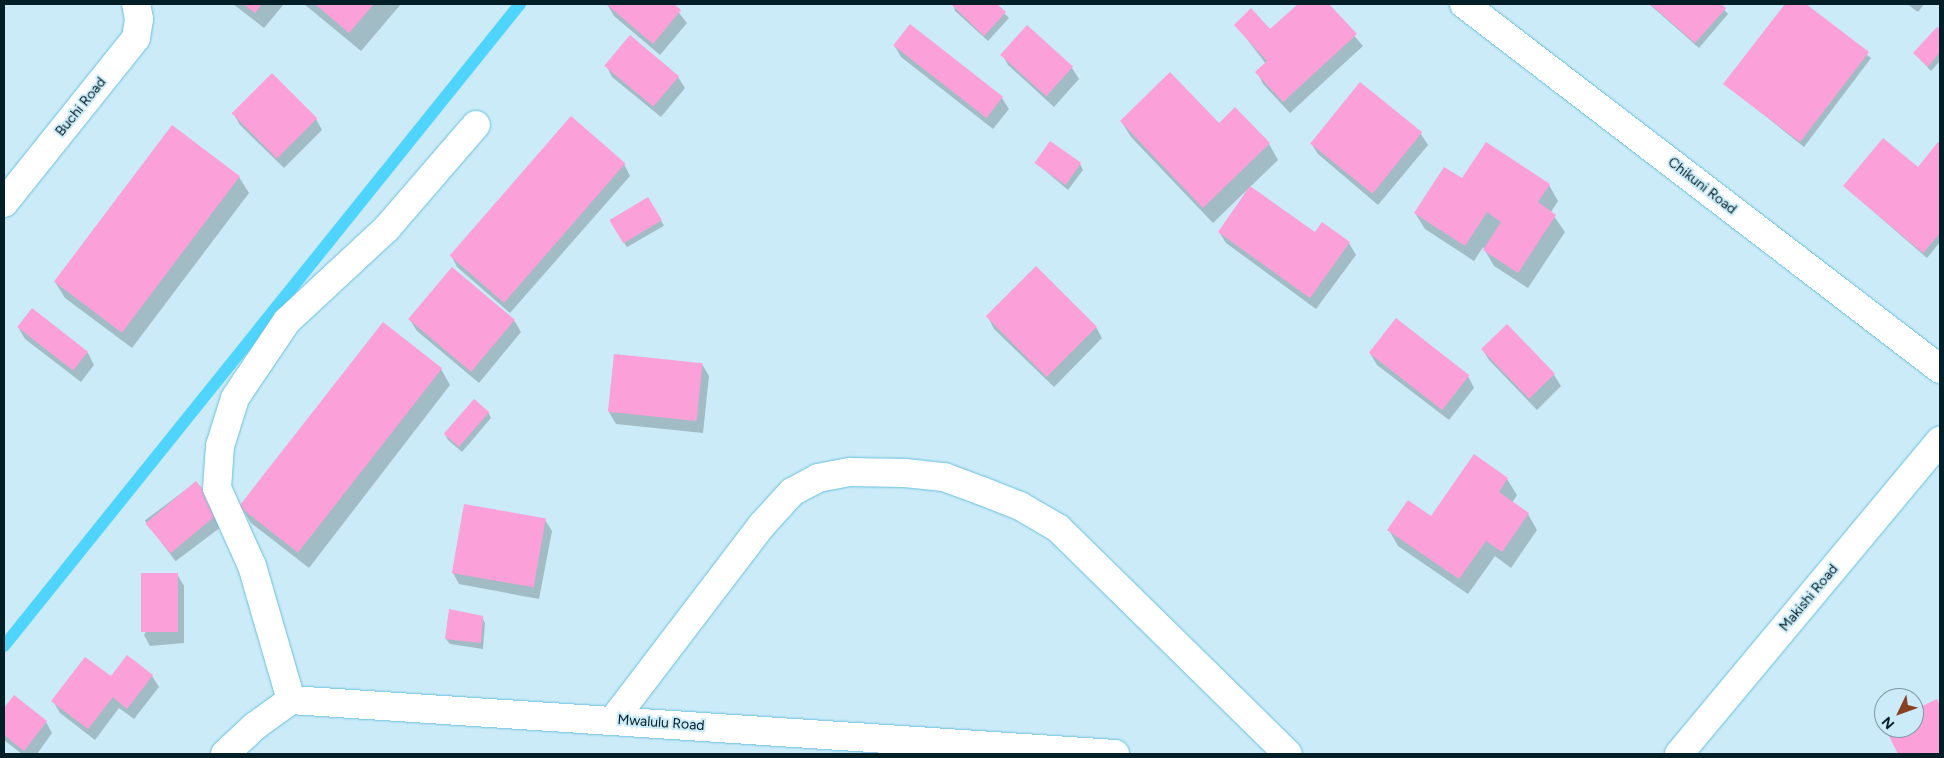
<!DOCTYPE html>
<html>
<head>
<meta charset="utf-8">
<style>
	body { margin:0 }
	#map { position:relative; width:1944px; height:758px; overflow:hidden; background:#cbebf8; font-family:Figtree,sans-serif }
	div>[style] { position:absolute }
	[style*='--x'] { left:calc(var(--x)*1px); top:calc(var(--y)*1px); width:calc(var(--w)*1px); rotate:calc(var(--a)*1deg) }
	.shadow>* { inset:0; background:#0003; transform-origin:0 0 }
	.stream>* { height:12px; margin:-6px; padding:0 6px; transform-origin:6px; border-radius:6px; background:#4fd4fe }
	.building>* { inset:0; background:#fba0d8; transform-origin:0 0 }
	.roads { filter:drop-shadow(0 0 1px #68c0de) drop-shadow(0 0 1px #68c0de) }
	.street>* { height:28px; margin:-14px; padding:0 14px; transform-origin:14px; border-radius:14px; background:#fff }
	.secondary>* { height:28px; margin:-14px; padding:0 14px; transform-origin:14px; border-radius:14px; background:#fff }
	span { translate:-50% -50%; white-space:nowrap; text-align:center; line-height:1.15; -webkit-text-stroke:4px #cbebf8; paint-order:stroke }
	.street-label { font-size:14px; color:#021e27 }
	.frame { position:absolute; inset:0; border:5px solid #021e27; pointer-events:none }
	.north { position:absolute; left:1874px; top:688px; width:50px; height:50px; box-sizing:border-box; background:#cbebf8; border:1px solid #7b99a4; border-radius:50%; rotate:228deg; font-size:14px; font-weight:700; line-height:20px; text-align:center; color:#021e27 }
	.north::after { content:''; display:block; margin:auto; width:18px; height:22px; background:#884020; clip-path:polygon(50% 0,100% 100%,50% 72%,0 100%) }
</style>
</head>
<body>
<div id="map">
	<div class="shadow">
		<div style="clip-path:polygon(233px 4px,284px 4px,264px 28px)"></div>
		<div style="clip-path:polygon(304px 4px,401px 4px,361px 51px)"></div>
		<div style="clip-path:polygon(607px 4px,672px 4px,687px 23px,660px 55px,614px 16px)"></div>
		<div style="clip-path:polygon(953px 4px,995px 4px,1009px 18px,988px 41px,955px 11px)"></div>
		<div style="clip-path:polygon(1299px 4px,1327px 4px,1363px 46px,1290px 113px,1263px 84px,1257px 72px,1266px 64px,1236px 25px,1270px 31px)"></div>
		<div style="clip-path:polygon(1649px 4px,1719px 4px,1728px 14px,1699px 48px)"></div>
		<div style="clip-path:polygon(1786px 4px,1804px 4px,1871px 58px,1804px 147px,1725px 84px)"></div>
		<div style="clip-path:polygon(1907px 4px,1924px 4px,1918px 12px)"></div>
		<div style="clip-path:polygon(910px 26px,1002px 98px,1009px 109px,993px 129px,901px 57px,894px 45px)"></div>
		<div style="clip-path:polygon(1027px 26px,1072px 68px,1079px 79px,1054px 107px,1008px 65px,1002px 54px)"></div>
		<div style="clip-path:polygon(1937px 28px,1940px 31px,1940px 61px,1931px 71px,1915px 54px)"></div>
		<div style="clip-path:polygon(606px 65px,678px 77px,685px 88px,661px 117px,612px 77px)"></div>
		<div style="clip-path:polygon(233px 113px,316px 119px,322px 130px,284px 168px,240px 125px)"></div>
		<div style="clip-path:polygon(1121px 121px,1219px 125px,1269px 144px,1278px 160px,1250px 187px,1315px 234px,1349px 243px,1356px 255px,1316px 309px,1226px 243px,1219px 232px,1248px 189px,1213px 223px,1131px 137px)"></div>
		<div style="clip-path:polygon(172px 127px,239px 177px,249px 193px,132px 348px,65px 298px,55px 282px)"></div>
		<div style="clip-path:polygon(1421px 134px,1428px 145px,1378px 205px,1318px 154px,1311px 143px)"></div>
		<div style="clip-path:polygon(1938px 144px,1940px 242px,1927px 258px,1844px 186px,1919px 169px)"></div>
		<div style="clip-path:polygon(1036px 163px,1080px 164px,1083px 170px,1068px 190px)"></div>
		<div style="clip-path:polygon(624px 164px,630px 176px,510px 313px,457px 267px,451px 255px)"></div>
		<div style="clip-path:polygon(1462px 180px,1549px 185px,1558px 201px,1551px 212px,1565px 232px,1528px 288px,1494px 266px,1483px 247px,1474px 261px,1425px 229px,1415px 213px)"></div>
		<div style="left:648px;top:198px;width:32px;height:43px;rotate:60deg"></div>
		<div style="clip-path:polygon(452px 269px,514px 320px,521px 332px,479px 383px,417px 331px,410px 320px)"></div>
		<div style="clip-path:polygon(32px 310px,88px 353px,94px 365px,81px 382px,25px 339px,18px 327px)"></div>
		<div style="clip-path:polygon(988px 317px,1096px 327px,1102px 338px,1054px 387px,994px 329px)"></div>
		<div style="clip-path:polygon(1482px 349px,1554px 375px,1561px 386px,1537px 410px,1489px 360px)"></div>
		<div style="clip-path:polygon(1370px 353px,1468px 376px,1474px 388px,1449px 420px,1377px 365px)"></div>
		<div style="clip-path:polygon(702px 364px,709px 376px,703px 433px,616px 424px,609px 412px)"></div>
		<div style="clip-path:polygon(441px 369px,450px 385px,309px 568px,251px 523px,241px 507px)"></div>
		<div style="clip-path:polygon(488px 412px,491px 418px,462px 452px,448px 440px,445px 434px)"></div>
		<div style="clip-path:polygon(1507px 479px,1517px 495px,1512px 503px,1528px 514px,1537px 530px,1511px 568px,1495px 556px,1468px 594px,1398px 546px,1389px 530px,1432px 518px)"></div>
		<div style="left:196px;top:482px;width:51px;height:64px;rotate:53deg"></div>
		<div style="clip-path:polygon(545px 520px,552px 531px,539px 599px,459px 584px,453px 573px)"></div>
		<div style="clip-path:polygon(177px 574px,184px 586px,184px 643px,150px 646px,144px 635px)"></div>
		<div style="clip-path:polygon(482px 617px,485px 623px,483px 649px,450px 644px,446px 639px)"></div>
		<div style="clip-path:polygon(152px 676px,159px 687px,134px 719px,119px 708px,95px 740px,60px 713px,53px 701px,111px 678px)"></div>
		<div style="clip-path:polygon(14px 697px,46px 722px,52px 733px,37px 754px,22px 754px,4px 740px,4px 710px)"></div>
		<div style="clip-path:polygon(1937px 701px,1940px 707px,1940px 754px,1899px 754px,1887px 728px,1914px 728px,1914px 712px)"></div>
	</div>
	<div class="stream">
		<div style="--x:4;--y:646;--w:824;--a:-51.21"></div>
	</div>
	<div class="building">
		<div style="clip-path:polygon(243px 4px,262px 4px,255px 13px)"></div>
		<div style="clip-path:polygon(315px 4px,374px 4px,349px 33px)"></div>
		<div style="clip-path:polygon(606px 4px,674px 4px,681px 10px,653px 44px)"></div>
		<div style="clip-path:polygon(951px 4px,997px 4px,1006px 12px,984px 36px)"></div>
		<div style="clip-path:polygon(1298px 4px,1329px 4px,1357px 34px,1283px 102px,1255px 72px,1267px 61px,1234px 25px,1251px 8px,1270px 29px)"></div>
		<div style="clip-path:polygon(1650px 4px,1721px 4px,1726px 8px,1695px 43px)"></div>
		<div style="clip-path:polygon(1785px 4px,1806px 4px,1869px 52px,1800px 142px,1723px 84px)"></div>
		<div style="left:910px;top:24px;width:118px;height:27px;rotate:38deg"></div>
		<div style="left:1027px;top:25px;width:62px;height:40px;rotate:42deg"></div>
		<div style="clip-path:polygon(1937px 27px,1940px 29px,1940px 52px,1928px 67px,1913px 53px)"></div>
		<div style="left:630px;top:35px;width:64px;height:40px;rotate:40deg"></div>
		<div style="clip-path:polygon(1170px 72px,1219px 123px,1235px 107px,1270px 143px,1203px 208px,1120px 121px)"></div>
		<div style="left:272px;top:73px;width:64px;height:57px;rotate:45deg"></div>
		<div style="left:1360px;top:82px;width:80px;height:79px;rotate:39deg"></div>
		<div style="left:571px;top:116px;width:72px;height:185px;rotate:41deg"></div>
		<div style="left:172px;top:125px;width:85px;height:196px;rotate:37deg"></div>
		<div style="clip-path:polygon(1883px 138px,1918px 167px,1938px 142px,1940px 144px,1940px 233px,1923px 253px,1843px 186px)"></div>
		<div style="left:1050px;top:141px;width:38px;height:27px;rotate:35deg"></div>
		<div style="clip-path:polygon(1486px 142px,1550px 184px,1538px 202px,1556px 215px,1518px 273px,1483px 250px,1501px 222px,1487px 212px,1465px 246px,1414px 213px,1444px 167px,1462px 178px)"></div>
		<div style="clip-path:polygon(1250px 186px,1315px 232px,1322px 222px,1350px 242px,1310px 298px,1218px 232px)"></div>
		<div style="left:648px;top:197px;width:27px;height:45px;rotate:59deg"></div>
		<div style="left:1036px;top:266px;width:86px;height:71px;rotate:45deg"></div>
		<div style="left:452px;top:267px;width:82px;height:68px;rotate:40deg"></div>
		<div style="left:32px;top:308px;width:71px;height:24px;rotate:38deg"></div>
		<div style="left:1396px;top:318px;width:93px;height:44px;rotate:38deg"></div>
		<div style="left:383px;top:322px;width:75px;height:234px;rotate:38deg"></div>
		<div style="left:1507px;top:324px;width:69px;height:36px;rotate:46deg"></div>
		<div style="left:614px;top:354px;width:89px;height:58px;rotate:6deg"></div>
		<div style="left:474px;top:399px;width:20px;height:46px;rotate:41deg"></div>
		<div style="clip-path:polygon(1474px 454px,1508px 478px,1499px 492px,1529px 513px,1502px 552px,1486px 541px,1459px 579px,1387px 530px,1408px 500px,1431px 516px)"></div>
		<div style="left:196px;top:481px;width:39px;height:66px;rotate:50deg"></div>
		<div style="left:464px;top:504px;width:83px;height:70px;rotate:10deg"></div>
		<div style="left:178px;top:573px;width:59px;height:37px;rotate:90deg"></div>
		<div style="clip-path:polygon(449px 609px,483px 616px,481px 643px,445px 639px)"></div>
		<div style="clip-path:polygon(127px 655px,153px 675px,127px 709px,113px 697px,88px 729px,51px 701px,85px 657px,111px 676px)"></div>
		<div style="clip-path:polygon(14px 695px,47px 721px,24px 751px,4px 735px,4px 708px)"></div>
		<div style="clip-path:polygon(1937px 699px,1940px 706px,1940px 754px,1898px 754px,1885px 728px,1914px 728px,1914px 710px)"></div>
	</div>
	<div class="roads">
		<div class="street">
			<div style="--x:1464;--y:4;--w:600;--a:37.48"></div>
			<div style="--x:4;--y:203;--w:211;--a:-51.3"></div>
			<div style="--x:136;--y:38;--w:19;--a:-81"></div>
			<div style="--x:139;--y:19;--w:15;--a:-101"></div>
			<div style="--x:291;--y:700;--w:140;--a:-106.2"></div>
			<div style="--x:252;--y:566;--w:85;--a:-114.2"></div>
			<div style="--x:217;--y:488;--w:42;--a:-85.9"></div>
			<div style="--x:220;--y:446;--w:50;--a:-72.6"></div>
			<div style="--x:235;--y:398;--w:93;--a:-56"></div>
			<div style="--x:287;--y:321;--w:137;--a:-42.9"></div>
			<div style="--x:387;--y:228;--w:136;--a:-49.2"></div>
			<div style="--x:614;--y:719;--w:244;--a:-52.7"></div>
			<div style="--x:762;--y:525;--w:45;--a:-47.7"></div>
			<div style="--x:792;--y:492;--w:30;--a:-28"></div>
			<div style="--x:818;--y:478;--w:33;--a:-11"></div>
			<div style="--x:850;--y:472;--w:55;--a:1"></div>
			<div style="--x:905;--y:473;--w:39;--a:6"></div>
			<div style="--x:944;--y:477;--w:40;--a:20.2"></div>
			<div style="--x:982;--y:491;--w:41;--a:21.5"></div>
			<div style="--x:1020;--y:506;--w:44;--a:30.1"></div>
			<div style="--x:1058;--y:528;--w:322;--a:44.5"></div>
			<div style="--x:225;--y:754;--w:41;--a:-43"></div>
			<div style="--x:255;--y:726;--w:44;--a:-35.8"></div>
			<div style="--x:291;--y:700;--w:826;--a:3.75"></div>
		</div>
		<div class="secondary">
			<div style="--x:1679;--y:754;--w:408;--a:-50.2"></div>
		</div>
	</div>
	<div class="street-label">
		<span style="left:81px;top:107px;rotate:-51deg">Buchi Road</span>
		<span style="left:1702px;top:186px;rotate:38deg">Chikuni Road</span>
		<span style="left:1809px;top:598px;rotate:-50deg">Makishi Road</span>
		<span style="left:661px;top:723px;rotate:4deg">Mwalulu Road</span>
	</div>
	<div class="frame"></div>
	<div class="north">N</div>
</div>
</body>
</html>
